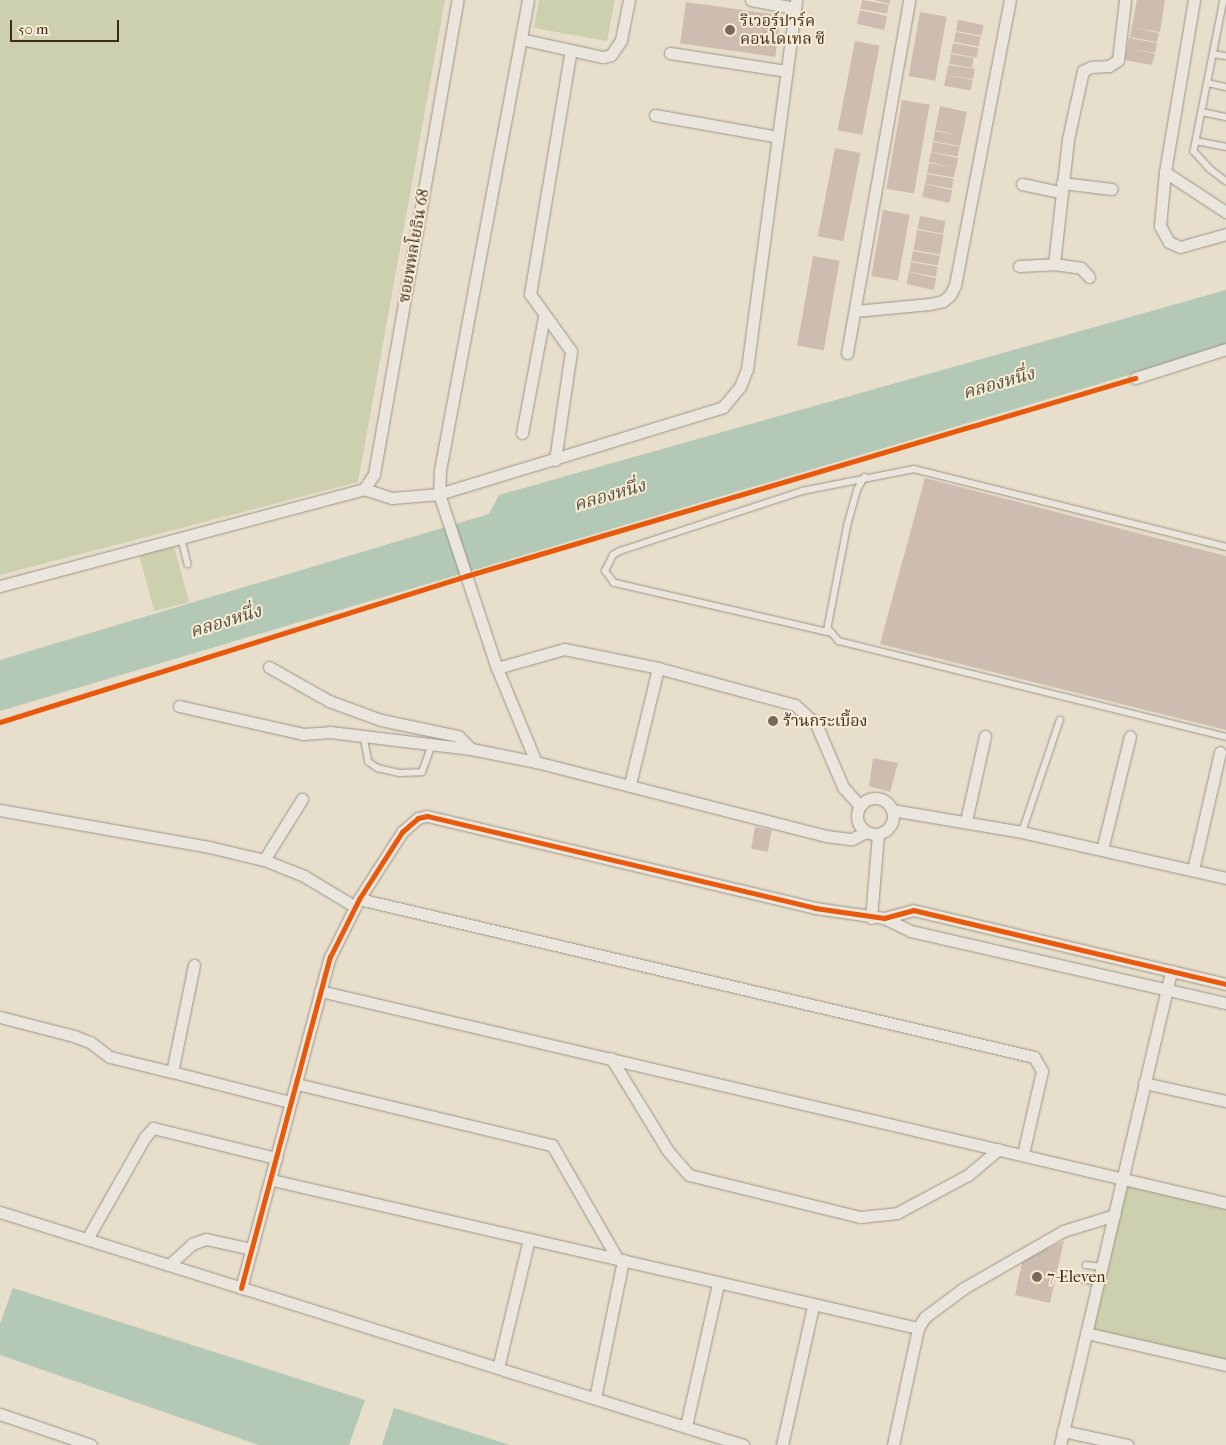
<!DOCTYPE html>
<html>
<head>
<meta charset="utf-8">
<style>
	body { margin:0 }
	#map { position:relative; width:1226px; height:1445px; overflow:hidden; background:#e7decb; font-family:"IM FELL French Canon","Noto Serif Thai",serif }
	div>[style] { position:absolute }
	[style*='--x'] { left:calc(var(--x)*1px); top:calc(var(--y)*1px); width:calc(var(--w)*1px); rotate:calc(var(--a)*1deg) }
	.green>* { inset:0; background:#ccd0ae; transform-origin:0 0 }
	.water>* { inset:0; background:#b3c8b5 }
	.building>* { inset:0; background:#cdbcaf; transform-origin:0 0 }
	.roads { filter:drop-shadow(0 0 1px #9c9487) drop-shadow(0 0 1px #9c9487) }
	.lane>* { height:5.5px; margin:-2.75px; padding:0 2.75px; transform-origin:2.75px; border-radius:2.75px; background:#ebe6dd }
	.street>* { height:11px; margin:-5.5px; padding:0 5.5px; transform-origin:5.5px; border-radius:5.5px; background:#ebe6dd }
	.street>.ring { margin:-5.5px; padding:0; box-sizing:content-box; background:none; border:11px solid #ebe6dd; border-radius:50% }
	.cycleway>* { height:5px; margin:-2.5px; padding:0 2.5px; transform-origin:2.5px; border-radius:2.5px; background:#e8590c }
	.dots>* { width:14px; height:14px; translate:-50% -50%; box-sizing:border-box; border:2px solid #f7ecd5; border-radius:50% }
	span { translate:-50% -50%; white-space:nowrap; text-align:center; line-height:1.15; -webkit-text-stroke:4px #f7ecd5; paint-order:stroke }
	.poi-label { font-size:16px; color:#3d2a1b }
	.left { translate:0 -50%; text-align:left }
	.street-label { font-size:16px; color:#3d2a1b }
	.water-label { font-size:18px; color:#554f3f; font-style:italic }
	.scale { position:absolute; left:10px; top:20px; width:109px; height:22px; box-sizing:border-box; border:2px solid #3d2a1b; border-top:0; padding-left:6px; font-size:15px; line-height:18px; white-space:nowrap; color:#3d2a1b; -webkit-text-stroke:4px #f7ecd5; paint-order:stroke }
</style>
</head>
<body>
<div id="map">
	<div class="green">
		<div style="clip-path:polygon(0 0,445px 0,358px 482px,0 575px)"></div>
		<div style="clip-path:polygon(539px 0,615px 0,607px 41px,534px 28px)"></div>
		<div style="left:174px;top:546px;width:58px;height:36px;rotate:75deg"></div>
		<div style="clip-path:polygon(1125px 1179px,1226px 1200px,1226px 1363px,1092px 1332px)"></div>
	</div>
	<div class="water">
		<div style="clip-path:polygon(1226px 290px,1226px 346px,0 711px,0 660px,489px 514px,499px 495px)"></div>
		<div style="clip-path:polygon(13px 1288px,365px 1400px,349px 1445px,259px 1445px,0 1355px,0 1324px)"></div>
		<div style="clip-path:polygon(394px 1408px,510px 1445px,382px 1445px)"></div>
	</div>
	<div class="building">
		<div style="left:862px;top:0;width:27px;height:9px;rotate:10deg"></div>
		<div style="clip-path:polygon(874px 0,890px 0,890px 4px)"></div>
		<div style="clip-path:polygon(1137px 0,1165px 0,1160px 32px,1134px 28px,1159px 33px,1157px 42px,1130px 37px)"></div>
		<div style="left:686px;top:2px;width:96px;height:42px;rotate:8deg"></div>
		<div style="left:860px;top:10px;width:28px;height:14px;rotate:13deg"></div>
		<div style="left:920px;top:12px;width:27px;height:65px;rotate:10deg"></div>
		<div style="left:958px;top:20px;width:26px;height:11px;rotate:11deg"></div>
		<div style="left:956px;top:32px;width:25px;height:10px;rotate:11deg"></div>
		<div style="clip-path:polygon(1129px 38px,1157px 43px,1155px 53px,1132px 49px,1155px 54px,1152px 65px,1125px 60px)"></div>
		<div style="left:855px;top:41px;width:25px;height:91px;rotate:11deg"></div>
		<div style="left:953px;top:43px;width:26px;height:10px;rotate:11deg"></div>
		<div style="left:951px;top:54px;width:23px;height:10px;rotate:10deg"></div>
		<div style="left:948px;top:65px;width:27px;height:10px;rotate:8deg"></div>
		<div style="left:946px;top:75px;width:27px;height:11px;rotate:10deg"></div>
		<div style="left:902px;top:100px;width:28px;height:90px;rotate:10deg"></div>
		<div style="clip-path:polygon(940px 106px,967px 112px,960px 146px,933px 141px,935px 131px,958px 135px,935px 130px)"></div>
		<div style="left:933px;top:142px;width:27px;height:10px;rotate:10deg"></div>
		<div style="left:835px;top:148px;width:26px;height:90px;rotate:11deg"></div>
		<div style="left:931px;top:152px;width:28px;height:10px;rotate:13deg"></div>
		<div style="left:929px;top:163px;width:27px;height:10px;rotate:10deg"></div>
		<div style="left:927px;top:174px;width:27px;height:10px;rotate:10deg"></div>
		<div style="left:925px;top:184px;width:28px;height:13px;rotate:13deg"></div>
		<div style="left:883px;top:210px;width:27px;height:67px;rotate:10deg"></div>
		<div style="left:920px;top:216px;width:26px;height:13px;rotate:11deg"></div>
		<div style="left:917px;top:230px;width:27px;height:20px;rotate:10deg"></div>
		<div style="left:913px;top:251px;width:27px;height:10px;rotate:10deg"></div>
		<div style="left:813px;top:256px;width:27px;height:91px;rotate:10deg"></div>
		<div style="left:911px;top:262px;width:27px;height:10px;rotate:10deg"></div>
		<div style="left:909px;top:272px;width:28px;height:12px;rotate:13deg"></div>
		<div style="clip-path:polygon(925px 478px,1226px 556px,1226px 730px,880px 644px)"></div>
		<div style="clip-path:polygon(873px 758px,898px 763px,890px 792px,869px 786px)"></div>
		<div style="left:755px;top:827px;width:17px;height:22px;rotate:10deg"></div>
		<div style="clip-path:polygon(1064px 1241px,1050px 1303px,1015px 1295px,1023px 1259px)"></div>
	</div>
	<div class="roads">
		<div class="lane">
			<div style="--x:1224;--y:0;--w:154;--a:101.2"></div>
			<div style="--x:1194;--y:151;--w:24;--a:48"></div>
			<div style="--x:1210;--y:169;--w:20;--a:37"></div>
			<div style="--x:1213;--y:54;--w:13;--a:9"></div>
			<div style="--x:1208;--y:83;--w:18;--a:13"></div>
			<div style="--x:1202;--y:112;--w:25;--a:12"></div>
			<div style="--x:1196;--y:141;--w:31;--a:11"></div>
			<div style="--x:865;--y:477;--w:14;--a:120"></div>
			<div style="--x:858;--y:489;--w:36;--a:106"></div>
			<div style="--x:848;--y:524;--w:106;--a:100.9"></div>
			<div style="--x:828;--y:628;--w:17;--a:50"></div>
			<div style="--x:839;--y:641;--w:399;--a:13.9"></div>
			<div style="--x:182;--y:540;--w:25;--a:76"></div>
			<div style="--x:830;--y:633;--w:222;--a:-167"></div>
			<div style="--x:614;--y:583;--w:15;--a:-127"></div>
			<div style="--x:605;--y:571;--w:18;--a:-63"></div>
			<div style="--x:613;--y:555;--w:8;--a:-30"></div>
			<div style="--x:620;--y:551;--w:192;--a:-18.2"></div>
			<div style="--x:802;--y:491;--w:114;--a:-11.1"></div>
			<div style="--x:914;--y:469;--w:322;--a:14"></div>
			<div style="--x:364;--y:737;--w:25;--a:79"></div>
			<div style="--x:369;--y:762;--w:11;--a:34"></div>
			<div style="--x:378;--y:768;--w:22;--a:13"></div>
			<div style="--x:399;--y:773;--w:23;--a:-2"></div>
			<div style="--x:422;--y:772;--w:30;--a:-70"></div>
			<div style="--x:1022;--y:832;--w:118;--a:-71.3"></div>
			<div style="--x:1086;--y:1265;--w:16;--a:7"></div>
			<div style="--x:1082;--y:1279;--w:16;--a:11"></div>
		</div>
		<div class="street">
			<div style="--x:528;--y:0;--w:479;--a:100.6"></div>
			<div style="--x:440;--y:471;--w:23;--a:92"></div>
			<div style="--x:439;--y:494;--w:183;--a:71.6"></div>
			<div style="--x:497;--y:668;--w:102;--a:67.5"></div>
			<div style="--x:536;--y:762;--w:299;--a:14.3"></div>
			<div style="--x:826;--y:836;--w:26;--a:7"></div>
			<div style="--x:852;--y:839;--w:16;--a:-27"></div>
			<div style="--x:751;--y:0;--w:44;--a:10.5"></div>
			<div style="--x:1194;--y:0;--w:174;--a:99.6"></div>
			<div style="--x:1165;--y:172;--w:73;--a:33.3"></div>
			<div style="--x:521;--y:39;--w:84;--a:12.4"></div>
			<div style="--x:603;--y:57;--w:8;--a:-14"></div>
			<div style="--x:611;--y:55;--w:18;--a:-56"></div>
			<div style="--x:621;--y:40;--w:41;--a:-78.7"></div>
			<div style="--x:670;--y:53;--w:117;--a:8.8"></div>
			<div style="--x:655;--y:115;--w:125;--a:10.1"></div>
			<div style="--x:1165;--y:172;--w:54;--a:95.3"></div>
			<div style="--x:1160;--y:226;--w:18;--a:61"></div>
			<div style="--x:1169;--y:242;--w:12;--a:24"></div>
			<div style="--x:1180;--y:247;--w:48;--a:-15.8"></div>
			<div style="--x:1062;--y:183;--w:50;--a:6.8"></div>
			<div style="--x:1022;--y:184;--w:40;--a:12"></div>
			<div style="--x:1054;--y:264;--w:27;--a:8"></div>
			<div style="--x:1081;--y:268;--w:12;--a:48"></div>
			<div style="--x:1019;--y:266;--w:35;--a:-3"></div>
			<div style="--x:1054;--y:264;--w:126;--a:-83.6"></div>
			<div style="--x:1068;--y:139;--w:70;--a:-77.6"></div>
			<div style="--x:1083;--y:71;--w:9;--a:-27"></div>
			<div style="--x:1091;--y:67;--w:18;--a:-3"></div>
			<div style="--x:1109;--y:66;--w:11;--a:-34"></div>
			<div style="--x:1118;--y:60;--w:60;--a:-83.3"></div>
			<div style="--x:855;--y:311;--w:75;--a:-5.3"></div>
			<div style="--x:930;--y:304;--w:13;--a:-13"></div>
			<div style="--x:943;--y:301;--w:9;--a:-41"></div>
			<div style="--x:950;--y:295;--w:11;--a:-63"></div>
			<div style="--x:955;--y:285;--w:290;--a:-79.1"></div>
			<div style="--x:847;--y:353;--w:358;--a:-80"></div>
			<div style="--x:1135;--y:378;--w:96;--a:-17.7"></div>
			<div style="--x:522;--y:433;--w:118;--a:-79.3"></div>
			<div style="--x:555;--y:460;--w:110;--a:-81.6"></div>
			<div style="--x:571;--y:351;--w:70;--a:-125.7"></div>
			<div style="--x:530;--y:294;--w:247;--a:-80.5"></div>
			<div style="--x:364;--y:489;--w:18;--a:-56"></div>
			<div style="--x:374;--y:474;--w:481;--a:-80"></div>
			<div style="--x:0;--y:586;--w:377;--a:-14.9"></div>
			<div style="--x:364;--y:489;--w:29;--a:18"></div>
			<div style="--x:392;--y:498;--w:47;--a:-4.9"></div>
			<div style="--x:439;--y:494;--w:297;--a:-17"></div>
			<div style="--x:723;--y:407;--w:26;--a:-50"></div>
			<div style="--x:740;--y:387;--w:19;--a:-69"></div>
			<div style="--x:747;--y:369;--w:372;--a:-82.4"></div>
			<div style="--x:269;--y:667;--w:69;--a:29.5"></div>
			<div style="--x:329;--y:701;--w:55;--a:20.1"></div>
			<div style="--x:381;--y:720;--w:79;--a:11.7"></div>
			<div style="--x:458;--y:736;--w:18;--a:45"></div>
			<div style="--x:497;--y:668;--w:70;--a:-15.8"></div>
			<div style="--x:564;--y:649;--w:96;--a:11.4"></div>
			<div style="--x:658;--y:668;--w:142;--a:15.1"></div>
			<div style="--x:795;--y:705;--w:28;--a:42"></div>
			<div style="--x:816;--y:724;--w:69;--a:66.8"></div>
			<div style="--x:843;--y:787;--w:25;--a:48"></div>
			<div style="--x:179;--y:706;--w:127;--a:12.7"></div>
			<div style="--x:303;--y:734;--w:27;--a:-4"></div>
			<div style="--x:330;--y:732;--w:142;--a:6.9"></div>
			<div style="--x:471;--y:749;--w:66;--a:11.3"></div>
			<div style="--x:630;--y:784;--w:119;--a:-76.4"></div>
			<div class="ring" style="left:857px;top:798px;width:25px;height:25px"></div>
			<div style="--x:0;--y:810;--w:212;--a:10"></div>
			<div style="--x:209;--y:847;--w:57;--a:13.3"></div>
			<div style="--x:264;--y:860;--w:43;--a:21.8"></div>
			<div style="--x:304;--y:876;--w:58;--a:31"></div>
			<div style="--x:892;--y:810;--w:132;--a:9.6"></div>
			<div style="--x:1022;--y:832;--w:209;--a:12.7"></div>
			<div style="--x:966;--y:821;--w:87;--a:-77.4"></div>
			<div style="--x:1102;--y:850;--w:117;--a:-76.2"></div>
			<div style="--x:264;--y:860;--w:72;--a:-58.1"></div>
			<div style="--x:1193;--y:870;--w:121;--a:-77.1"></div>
			<div style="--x:359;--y:899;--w:693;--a:13.17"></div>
			<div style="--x:1034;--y:1057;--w:16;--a:60"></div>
			<div style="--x:1042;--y:1071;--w:85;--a:102.9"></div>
			<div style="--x:871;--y:918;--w:84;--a:-85.2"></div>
			<div style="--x:884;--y:918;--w:30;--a:26"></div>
			<div style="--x:911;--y:931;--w:323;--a:12.9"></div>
			<div style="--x:194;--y:965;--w:109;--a:101.6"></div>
			<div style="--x:172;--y:1072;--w:122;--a:14.3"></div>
			<div style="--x:320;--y:991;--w:930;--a:13.17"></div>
			<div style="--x:0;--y:1017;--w:76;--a:14.4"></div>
			<div style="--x:74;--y:1036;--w:17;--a:21"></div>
			<div style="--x:90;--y:1042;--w:25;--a:37"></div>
			<div style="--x:110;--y:1057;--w:64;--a:13.6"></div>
			<div style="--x:611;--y:1058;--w:109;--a:58.5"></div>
			<div style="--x:668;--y:1151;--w:32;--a:49"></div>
			<div style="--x:689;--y:1175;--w:176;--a:13.8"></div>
			<div style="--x:860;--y:1217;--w:37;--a:-6"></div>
			<div style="--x:897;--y:1213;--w:81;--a:-28.2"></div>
			<div style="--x:968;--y:1175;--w:40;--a:-40"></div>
			<div style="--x:1144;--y:1083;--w:84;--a:12.4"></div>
			<div style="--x:297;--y:1084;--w:262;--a:13.5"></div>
			<div style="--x:552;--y:1145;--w:130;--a:60.1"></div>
			<div style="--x:272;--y:1180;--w:663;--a:12.9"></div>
			<div style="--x:0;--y:1212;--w:779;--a:17.41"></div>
			<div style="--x:87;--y:1239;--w:117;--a:-60.4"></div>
			<div style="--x:145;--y:1137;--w:12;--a:-48"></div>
			<div style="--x:153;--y:1128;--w:127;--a:13.7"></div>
			<div style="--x:169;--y:1265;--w:31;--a:-42"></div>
			<div style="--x:192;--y:1244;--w:15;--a:-20"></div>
			<div style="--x:206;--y:1239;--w:47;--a:12.3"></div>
			<div style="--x:241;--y:1288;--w:343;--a:-75"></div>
			<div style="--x:330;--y:957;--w:65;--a:-63.4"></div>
			<div style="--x:359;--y:899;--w:80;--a:-57.3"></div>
			<div style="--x:402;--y:832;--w:21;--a:-41"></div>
			<div style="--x:418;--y:818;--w:9;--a:-13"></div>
			<div style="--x:427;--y:816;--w:399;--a:13.3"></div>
			<div style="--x:815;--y:908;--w:70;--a:8.2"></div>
			<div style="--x:884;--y:918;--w:30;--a:-15"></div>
			<div style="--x:913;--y:910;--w:322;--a:13.3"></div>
			<div style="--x:1086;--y:1333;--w:144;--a:12.9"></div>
			<div style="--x:498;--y:1368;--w:133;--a:-76.5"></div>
			<div style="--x:595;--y:1398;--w:141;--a:-78.5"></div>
			<div style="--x:0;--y:1414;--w:96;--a:18.8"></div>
			<div style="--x:686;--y:1426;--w:146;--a:-77.3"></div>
			<div style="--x:1063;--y:1431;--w:66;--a:12.2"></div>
			<div style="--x:782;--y:1445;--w:142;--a:-77.4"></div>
			<div style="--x:893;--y:1445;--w:120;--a:-77.9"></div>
			<div style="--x:918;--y:1328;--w:13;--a:-58"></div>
			<div style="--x:925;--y:1317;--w:49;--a:-36.6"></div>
			<div style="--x:964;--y:1288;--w:114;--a:-29.9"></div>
			<div style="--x:1063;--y:1231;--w:54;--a:-17.1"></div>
			<div style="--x:1060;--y:1445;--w:487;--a:-76.8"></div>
		</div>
	</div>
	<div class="cycleway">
		<div style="--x:0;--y:722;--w:488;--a:-17.4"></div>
		<div style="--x:466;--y:576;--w:698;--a:-16.49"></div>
		<div style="--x:241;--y:1288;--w:343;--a:-75"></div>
		<div style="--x:330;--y:957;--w:65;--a:-63.4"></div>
		<div style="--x:359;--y:899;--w:80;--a:-57.3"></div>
		<div style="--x:402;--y:832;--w:21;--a:-41"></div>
		<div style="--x:418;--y:818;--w:9;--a:-13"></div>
		<div style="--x:427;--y:816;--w:399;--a:13.3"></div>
		<div style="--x:815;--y:908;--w:70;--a:8.2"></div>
		<div style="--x:884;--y:918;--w:30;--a:-15"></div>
		<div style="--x:913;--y:910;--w:322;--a:13.3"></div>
	</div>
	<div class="dots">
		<div style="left:730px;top:30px;background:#786959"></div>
		<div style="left:773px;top:721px;background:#786959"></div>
		<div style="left:1037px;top:1277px;background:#786959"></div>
	</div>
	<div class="poi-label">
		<span class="left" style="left:740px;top:30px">ริเวอร์ปาร์ค<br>คอนโดเทล ซี</span>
		<span class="left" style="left:783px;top:721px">ร้านกระเบื้อง</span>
		<span class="left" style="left:1047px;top:1277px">7-Eleven</span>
	</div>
	<div class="street-label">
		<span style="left:414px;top:246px;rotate:-80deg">ซอยพหลโยธิน 68</span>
	</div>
	<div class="water-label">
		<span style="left:999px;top:384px;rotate:-16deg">คลองหนึ่ง</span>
		<span style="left:610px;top:496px;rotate:-16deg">คลองหนึ่ง</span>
		<span style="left:226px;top:622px;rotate:-17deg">คลองหนึ่ง</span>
	</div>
	<div class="scale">50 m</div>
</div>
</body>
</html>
